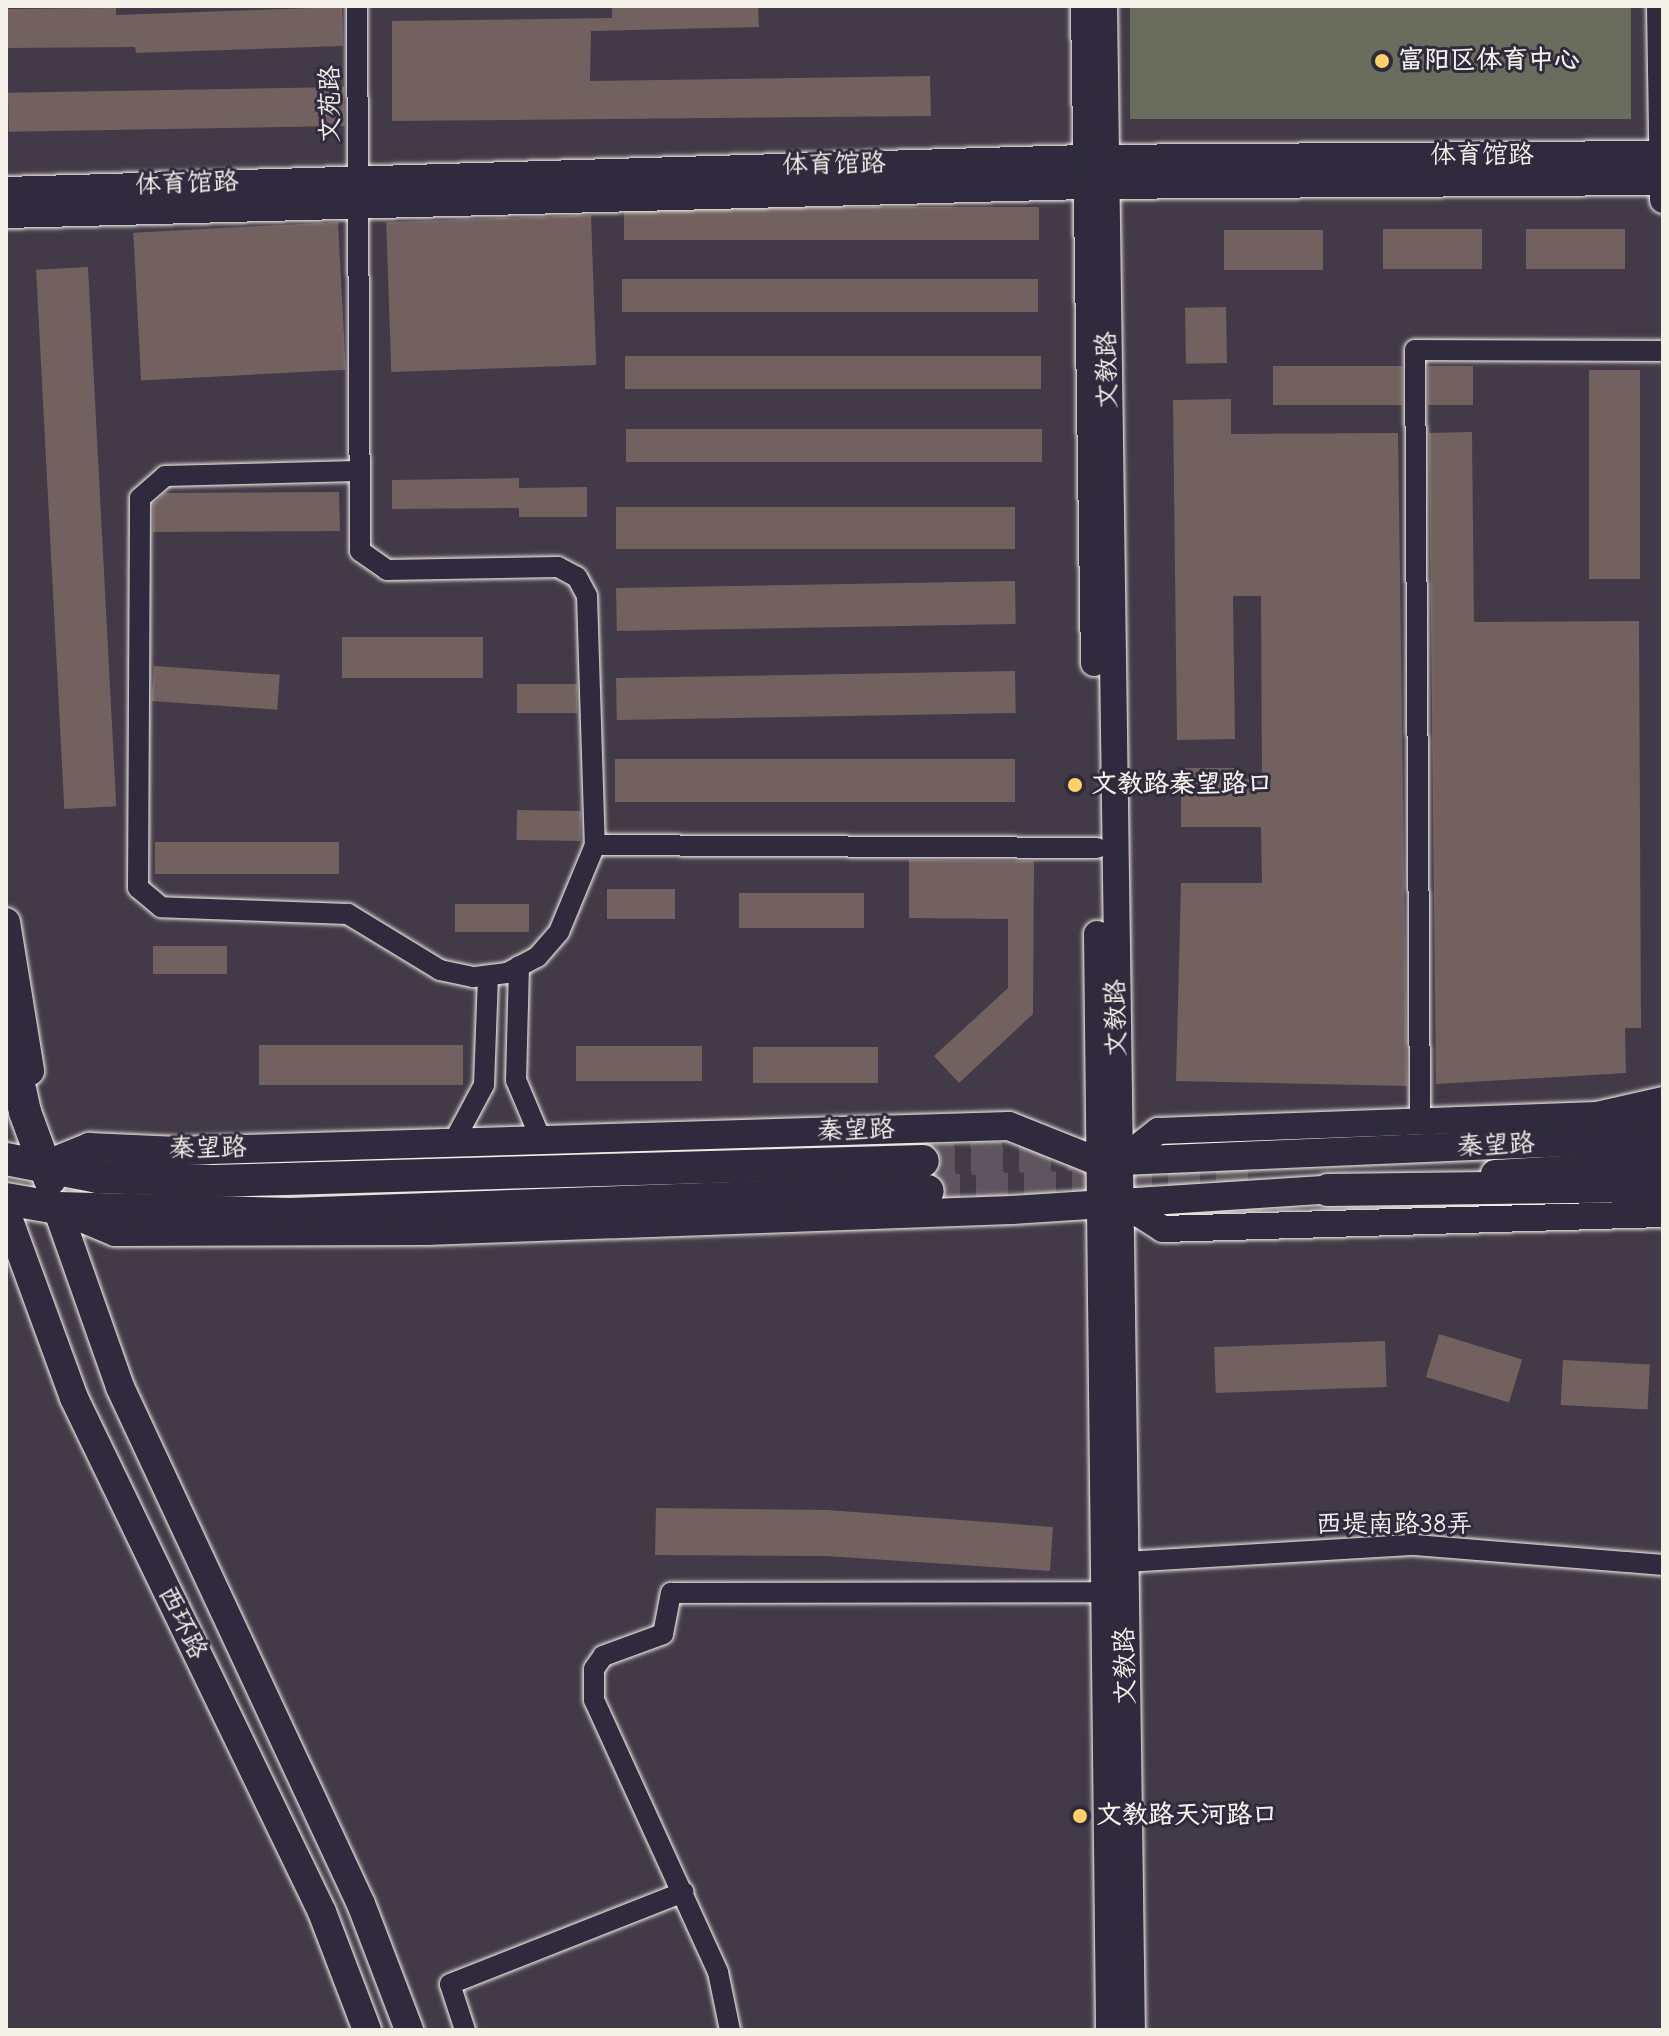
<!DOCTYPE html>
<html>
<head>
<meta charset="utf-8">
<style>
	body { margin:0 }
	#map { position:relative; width:1669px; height:2036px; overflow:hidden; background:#433a47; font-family:"Comic Neue","LXGW WenKai TC",sans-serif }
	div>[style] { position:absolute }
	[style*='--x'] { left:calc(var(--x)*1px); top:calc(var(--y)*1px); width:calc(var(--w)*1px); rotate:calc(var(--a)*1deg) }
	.green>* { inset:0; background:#6a6c5d; transform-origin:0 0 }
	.building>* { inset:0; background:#72615f; transform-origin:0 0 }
	.primary-tunnel>* { height:32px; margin-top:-16px; transform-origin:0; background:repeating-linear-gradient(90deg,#5e555f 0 32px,transparent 0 48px) }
	.roads { filter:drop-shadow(0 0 2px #f4f1e8) drop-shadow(0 0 2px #f4f1e8) }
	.minor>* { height:20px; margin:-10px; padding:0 10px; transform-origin:10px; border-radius:10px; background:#2f2a3d }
	.tertiary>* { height:26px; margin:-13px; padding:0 13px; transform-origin:13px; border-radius:13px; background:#2f2a3d }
	.secondary>* { height:28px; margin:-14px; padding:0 14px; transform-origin:14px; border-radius:14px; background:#2f2a3d }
	.primary>* { height:32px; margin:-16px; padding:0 16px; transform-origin:16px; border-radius:16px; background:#2f2a3d }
	.dots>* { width:22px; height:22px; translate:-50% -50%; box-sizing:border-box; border:4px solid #2f2a3d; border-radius:50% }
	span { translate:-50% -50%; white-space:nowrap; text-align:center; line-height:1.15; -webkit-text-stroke:6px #2f2a3d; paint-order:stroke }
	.poi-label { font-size:26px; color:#f4f1e8; font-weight:700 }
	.left { translate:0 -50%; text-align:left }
	.street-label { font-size:26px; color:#f4f1e8 }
	.frame { position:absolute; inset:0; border:8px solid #f4f1e8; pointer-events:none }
</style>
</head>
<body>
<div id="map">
	<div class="green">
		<div style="left:1130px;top:6px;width:501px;height:113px"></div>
	</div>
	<div class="building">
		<div style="clip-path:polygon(612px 6px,758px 6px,759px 27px,591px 31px,590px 81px,930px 76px,931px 116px,392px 121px,392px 21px,612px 18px)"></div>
		<div style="clip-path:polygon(342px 7px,343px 46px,136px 53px,135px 47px,7px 48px,7px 9px,116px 8px,116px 15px)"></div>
		<div style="left:344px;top:87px;width:39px;height:336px;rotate:89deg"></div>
		<div style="left:1039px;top:207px;width:33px;height:415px;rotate:90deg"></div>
		<div style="left:591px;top:215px;width:150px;height:205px;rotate:88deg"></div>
		<div style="left:338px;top:222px;width:148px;height:205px;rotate:87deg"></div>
		<div style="left:1383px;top:229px;width:99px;height:40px"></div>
		<div style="left:1526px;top:229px;width:99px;height:40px"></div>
		<div style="left:1224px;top:230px;width:99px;height:40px"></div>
		<div style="left:88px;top:267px;width:540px;height:52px;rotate:87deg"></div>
		<div style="left:1038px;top:279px;width:33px;height:416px;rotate:90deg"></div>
		<div style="left:1226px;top:307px;width:56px;height:41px;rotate:89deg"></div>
		<div style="left:1041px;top:356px;width:33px;height:416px;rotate:90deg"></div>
		<div style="left:1402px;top:366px;width:39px;height:129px;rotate:90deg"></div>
		<div style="left:1428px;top:366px;width:45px;height:39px"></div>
		<div style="left:1589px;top:370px;width:51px;height:209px"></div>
		<div style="clip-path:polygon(1231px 399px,1231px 434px,1398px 433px,1407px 1086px,1176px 1081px,1181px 883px,1262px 883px,1261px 827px,1181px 827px,1181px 768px,1235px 768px,1235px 779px,1262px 779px,1261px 596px,1233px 596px,1235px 739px,1177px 740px,1173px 400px)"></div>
		<div style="left:1042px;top:429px;width:33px;height:416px;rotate:90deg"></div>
		<div style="clip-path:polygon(1472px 432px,1474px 622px,1639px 621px,1641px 1028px,1625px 1028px,1626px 1073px,1436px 1084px,1429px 433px)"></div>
		<div style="clip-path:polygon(519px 478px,519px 488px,587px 487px,587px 517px,519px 517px,519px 508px,392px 509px,392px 480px)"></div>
		<div style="clip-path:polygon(339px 492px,340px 531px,153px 532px,153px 504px,165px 493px)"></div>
		<div style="left:1015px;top:507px;width:42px;height:399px;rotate:90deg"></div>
		<div style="left:1015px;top:581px;width:43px;height:399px;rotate:89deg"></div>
		<div style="left:342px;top:637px;width:141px;height:41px"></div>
		<div style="left:154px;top:666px;width:126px;height:35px;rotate:4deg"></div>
		<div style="left:1015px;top:671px;width:42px;height:399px;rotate:89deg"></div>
		<div style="left:517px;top:684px;width:60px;height:29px"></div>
		<div style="left:1015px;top:759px;width:43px;height:400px;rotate:90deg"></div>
		<div style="left:517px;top:810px;width:64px;height:30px;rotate:1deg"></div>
		<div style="left:155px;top:842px;width:184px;height:32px"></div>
		<div style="clip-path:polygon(909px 860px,1034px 861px,1033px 1014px,959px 1083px,934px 1056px,1008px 988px,1008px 919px,909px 918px)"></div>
		<div style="left:607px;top:889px;width:68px;height:30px"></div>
		<div style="left:739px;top:893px;width:125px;height:35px"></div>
		<div style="left:455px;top:904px;width:74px;height:28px"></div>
		<div style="left:153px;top:946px;width:74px;height:28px"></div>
		<div style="left:259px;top:1045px;width:204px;height:40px"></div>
		<div style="left:576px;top:1046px;width:126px;height:35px"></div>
		<div style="left:753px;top:1047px;width:125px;height:36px"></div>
		<div style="left:1439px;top:1334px;width:87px;height:45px;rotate:17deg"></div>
		<div style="left:1385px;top:1341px;width:46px;height:171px;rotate:88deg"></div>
		<div style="left:1563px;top:1360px;width:87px;height:45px;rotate:3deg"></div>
		<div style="clip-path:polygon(656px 1508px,827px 1510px,1053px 1527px,1050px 1571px,826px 1556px,655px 1555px)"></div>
	</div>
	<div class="primary-tunnel">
		<div style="--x:923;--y:1161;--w:165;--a:-2.4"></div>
		<div style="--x:928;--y:1191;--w:329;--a:-1.6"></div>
	</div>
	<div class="roads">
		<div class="minor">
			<div style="--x:357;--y:6;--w:545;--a:89.68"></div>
			<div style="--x:360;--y:551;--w:33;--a:35"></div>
			<div style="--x:387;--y:570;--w:171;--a:-1"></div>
			<div style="--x:558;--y:567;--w:21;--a:28"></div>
			<div style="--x:577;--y:577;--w:21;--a:62"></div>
			<div style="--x:587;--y:596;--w:249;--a:88.2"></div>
			<div style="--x:595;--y:845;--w:94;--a:112.5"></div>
			<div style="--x:559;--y:932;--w:33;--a:131"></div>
			<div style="--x:537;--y:957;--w:34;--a:152"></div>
			<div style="--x:507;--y:973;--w:34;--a:173"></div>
			<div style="--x:473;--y:977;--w:34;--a:-168"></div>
			<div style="--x:440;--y:970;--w:108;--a:-148.7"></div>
			<div style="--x:348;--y:914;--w:187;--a:-177.9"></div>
			<div style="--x:161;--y:907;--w:30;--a:-140"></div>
			<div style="--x:138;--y:888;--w:390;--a:-89.7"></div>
			<div style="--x:140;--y:498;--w:33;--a:-41"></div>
			<div style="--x:165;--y:476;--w:192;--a:-1.5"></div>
			<div style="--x:595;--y:845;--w:502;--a:0.34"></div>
			<div style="--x:519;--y:966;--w:114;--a:91.5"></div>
			<div style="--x:516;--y:1080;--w:67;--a:67.2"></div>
			<div style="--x:1420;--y:1121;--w:771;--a:-90.37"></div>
			<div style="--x:1415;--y:350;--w:248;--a:0.2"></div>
			<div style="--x:453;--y:1143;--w:66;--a:-61.9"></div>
			<div style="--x:484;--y:1085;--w:108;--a:-87.9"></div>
			<div style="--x:1125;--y:1562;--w:290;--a:-3.4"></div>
			<div style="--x:1415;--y:1545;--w:249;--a:4.6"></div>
			<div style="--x:465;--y:2030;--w:48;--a:-108.1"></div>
			<div style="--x:450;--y:1984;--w:251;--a:-21.5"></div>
			<div style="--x:730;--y:2030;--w:59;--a:-101.7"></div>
			<div style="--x:718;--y:1972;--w:299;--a:-114.5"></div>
			<div style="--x:594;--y:1700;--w:31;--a:-90"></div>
			<div style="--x:594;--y:1669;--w:16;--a:-55"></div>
			<div style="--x:603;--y:1656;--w:64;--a:-20.1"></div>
			<div style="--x:663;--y:1634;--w:42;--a:-79"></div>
			<div style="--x:671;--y:1593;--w:433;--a:-0.1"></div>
		</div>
		<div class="tertiary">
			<div style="--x:1084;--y:6;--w:657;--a:89.13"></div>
			<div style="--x:1104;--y:6;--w:2024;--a:89.21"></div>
			<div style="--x:1660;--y:6;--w:194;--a:89.1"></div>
			<div style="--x:1097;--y:934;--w:1096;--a:89.37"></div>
			<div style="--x:1119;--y:1162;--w:50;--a:-38.5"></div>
			<div style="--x:1158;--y:1131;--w:439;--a:-2.1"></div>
			<div style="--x:1597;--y:1115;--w:68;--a:-12.8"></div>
			<div style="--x:1119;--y:1201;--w:52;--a:32.5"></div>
			<div style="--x:1163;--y:1229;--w:500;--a:-1.72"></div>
		</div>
		<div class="secondary">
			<div style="--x:6;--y:191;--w:1080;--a:-1.7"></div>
			<div style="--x:1086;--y:159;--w:577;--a:-0.4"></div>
			<div style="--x:6;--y:214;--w:1080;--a:-1.54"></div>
			<div style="--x:1086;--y:185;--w:577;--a:-0.4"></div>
			<div style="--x:6;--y:922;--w:151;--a:80.8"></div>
			<div style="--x:1577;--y:1129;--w:87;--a:-9.9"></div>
			<div style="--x:44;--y:1156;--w:9;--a:84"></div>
			<div style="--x:45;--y:1165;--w:48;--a:-22.2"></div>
			<div style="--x:89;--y:1147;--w:89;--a:2.6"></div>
			<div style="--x:178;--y:1151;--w:831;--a:-1.72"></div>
			<div style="--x:1009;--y:1126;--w:97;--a:21.8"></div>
			<div style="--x:1099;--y:1162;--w:565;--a:-2.44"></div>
			<div style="--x:1495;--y:1174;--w:168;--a:-3.4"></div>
			<div style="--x:57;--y:1208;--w:190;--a:70.6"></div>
			<div style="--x:120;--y:1387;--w:570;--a:65.01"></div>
			<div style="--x:361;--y:1904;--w:135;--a:69.1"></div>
			<div style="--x:65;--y:1211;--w:54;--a:22.8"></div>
			<div style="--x:115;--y:1232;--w:312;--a:-0.2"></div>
			<div style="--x:427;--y:1231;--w:585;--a:-2.06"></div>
			<div style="--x:1012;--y:1210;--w:339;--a:-3.7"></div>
			<div style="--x:6;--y:1212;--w:198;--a:69.9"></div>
			<div style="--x:74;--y:1398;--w:571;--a:64.24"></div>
			<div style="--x:322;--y:1912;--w:126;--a:69.1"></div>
		</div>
		<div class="primary">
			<div style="--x:6;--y:1026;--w:88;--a:77.5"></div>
			<div style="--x:25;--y:1112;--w:72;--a:69.8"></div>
			<div style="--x:6;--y:1159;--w:94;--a:11.1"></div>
			<div style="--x:98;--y:1177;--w:115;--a:2"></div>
			<div style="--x:213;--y:1181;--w:710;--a:-1.61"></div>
			<div style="--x:1328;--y:1190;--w:335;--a:-0.7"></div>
			<div style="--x:6;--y:1199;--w:52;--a:10"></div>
			<div style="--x:57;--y:1208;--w:233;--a:1.5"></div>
			<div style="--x:290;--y:1214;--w:638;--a:-2.06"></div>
		</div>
	</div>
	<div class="dots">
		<div style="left:1382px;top:61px;background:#ffd166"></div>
		<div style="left:1075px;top:785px;background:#ffd166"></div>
		<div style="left:1080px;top:1816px;background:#ffd166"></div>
	</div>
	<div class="poi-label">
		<span class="left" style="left:1398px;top:61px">富阳区体育中心</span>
		<span class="left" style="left:1091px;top:785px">文教路秦望路口</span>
		<span class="left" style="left:1096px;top:1816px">文教路天河路口</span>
	</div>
	<div class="street-label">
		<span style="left:331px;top:104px;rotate:-90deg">文苑路</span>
		<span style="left:1482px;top:156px">体育馆路</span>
		<span style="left:834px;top:165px;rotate:-1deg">体育馆路</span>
		<span style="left:187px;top:184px;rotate:-2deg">体育馆路</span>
		<span style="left:1108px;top:370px;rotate:-91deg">文教路</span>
		<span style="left:1117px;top:1018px;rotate:-91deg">文教路</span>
		<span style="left:856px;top:1131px;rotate:-2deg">秦望路</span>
		<span style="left:1496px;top:1146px;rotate:-3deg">秦望路</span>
		<span style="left:208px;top:1149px;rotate:-1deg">秦望路</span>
		<span style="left:1394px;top:1525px">西堤南路38弄</span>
		<span style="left:182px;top:1623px;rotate:64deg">西环路</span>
		<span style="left:1126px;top:1666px;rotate:-91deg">文教路</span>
	</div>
	<div class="frame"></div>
</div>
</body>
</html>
